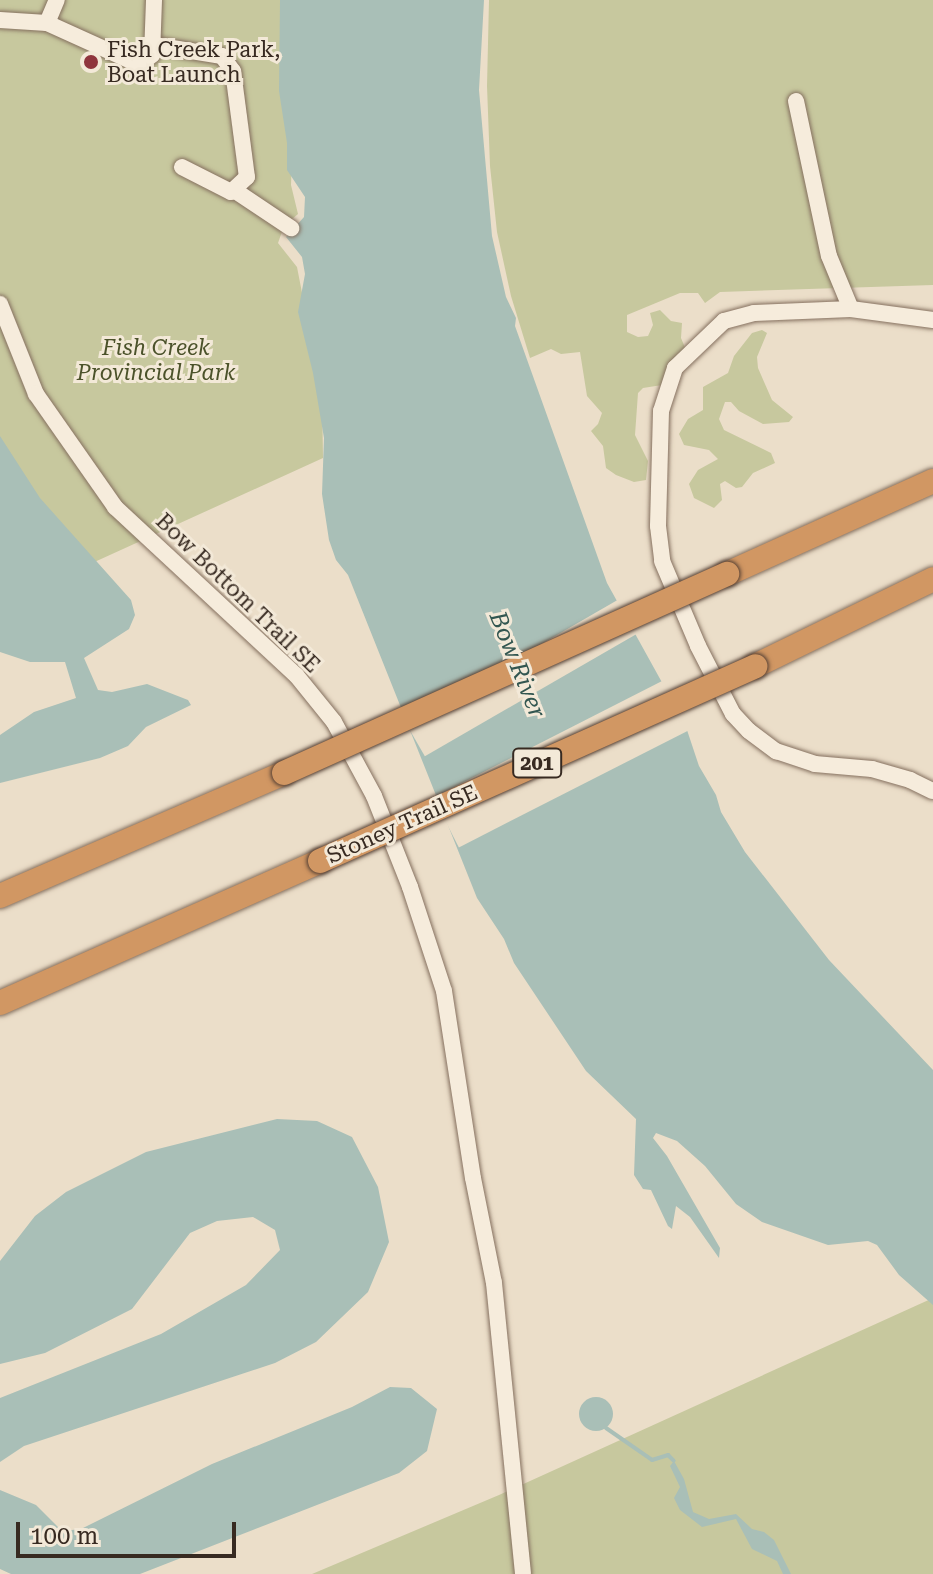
<!DOCTYPE html>
<html>
<head>
<meta charset="utf-8">
<style>
	body { margin:0 }
	#map { position:relative; width:933px; height:1574px; overflow:hidden; background:#ebdec9; font-family:"Roboto Serif",serif }
	div>[style] { position:absolute }
	[style*='--x'] { left:calc(var(--x)*1px); top:calc(var(--y)*1px); width:calc(var(--w)*1px); rotate:calc(var(--a)*1deg) }
	.green>* { inset:0; background:#c7c89e }
	.water>* { inset:0; background:#a9bfb7 }
	.round { border-radius:50% }
	.pier>* { inset:0; background:#ebdec9; transform-origin:0 0 }
	.stream>* { height:4px; margin:-2px; padding:0 2px; transform-origin:2px; border-radius:2px; background:#a9bfb7 }
	.roads { filter:drop-shadow(0 0 2px #85705f) drop-shadow(0 0 2px #85705f) }
	.minor>* { height:16px; margin:-8px; padding:0 8px; transform-origin:8px; border-radius:8px; background:#f6ecdc }
	.highway>* { height:24px; margin:-12px; padding:0 12px; transform-origin:12px; border-radius:12px; background:#d19763 }
	.bridges { filter:drop-shadow(0 0 2px #543f33) drop-shadow(0 0 2px #543f33) }
	.highway-bridge>* { height:24px; margin:-12px; padding:0 12px; transform-origin:12px; border-radius:12px; background:#d19763 }
	.dots>* { width:22px; height:22px; translate:-50% -50%; box-sizing:border-box; border:4px solid #f3e9d8; border-radius:50% }
	span { translate:-50% -50%; white-space:nowrap; text-align:center; line-height:1.15; -webkit-text-stroke:6px #f3e9d8; paint-order:stroke }
	.shield-label span { padding:2px 6px; background:#f3e9d8; border:2px solid; border-radius:6px; -webkit-text-stroke-width:0 }
	.shield-label { font-size:20px; color:#372a21; font-weight:700 }
	.poi-label { font-size:22px; color:#372a21 }
	.left { translate:0 -50%; text-align:left }
	.park-label { font-size:22px; color:#4b522a; font-style:italic }
	.street-label { font-size:22px; color:#372a21 }
	.water-label { font-size:24px; color:#325650; font-style:italic }
	.scale { position:absolute; left:16px; top:1522px; width:220px; height:36px; box-sizing:border-box; border:4px solid #372a21; border-top:0; padding-left:10px; font-size:24px; line-height:28px; white-space:nowrap; color:#372a21; -webkit-text-stroke:6px #f3e9d8; paint-order:stroke }
</style>
</head>
<body>
<div id="map">
	<div class="green">
		<div style="clip-path:polygon(0 0,297px 0,291px 185px,298px 214px,284px 226px,278px 243px,297px 267px,322px 396px,323px 458px,0 605px)"></div>
		<div style="clip-path:polygon(489px 0,933px 0,933px 285px,720px 292px,705px 303px,698px 293px,680px 293px,627px 315px,627px 332px,638px 337px,648px 336px,653px 325px,650px 313px,660px 310px,671px 321px,682px 323px,681px 338px,686px 350px,662px 385px,643px 388px,638px 393px,635px 435px,648px 461px,646px 480px,634px 482px,616px 475px,606px 468px,603px 446px,591px 431px,598px 424px,602px 413px,587px 396px,580px 352px,561px 354px,551px 349px,530px 358px,511px 296px,497px 232px,490px 166px,487px 86px)"></div>
		<div style="clip-path:polygon(762px 330px,767px 333px,757px 357px,758px 368px,772px 400px,793px 417px,789px 422px,763px 424px,739px 411px,731px 402px,725px 402px,719px 419px,724px 430px,771px 453px,775px 463px,753px 473px,742px 487px,736px 488px,725px 481px,720px 484px,722px 500px,714px 508px,694px 498px,689px 484px,698px 470px,718px 459px,709px 450px,684px 445px,679px 434px,688px 419px,703px 410px,703px 387px,728px 373px,734px 356px,752px 333px)"></div>
		<div style="clip-path:polygon(933px 1298px,933px 1574px,312px 1574px,499px 1495px)"></div>
	</div>
	<div class="water">
		<div style="clip-path:polygon(280px 0,484px 0,479px 90px,492px 236px,506px 297px,516px 318px,515px 326px,607px 583px,685px 724px,699px 766px,716px 795px,721px 812px,745px 852px,829px 960px,933px 1070px,933px 1305px,899px 1275px,877px 1245px,868px 1241px,828px 1245px,762px 1222px,736px 1204px,705px 1166px,677px 1141px,656px 1133px,653px 1138px,667px 1156px,720px 1248px,719px 1258px,690px 1217px,676px 1206px,672px 1229px,668px 1226px,651px 1190px,643px 1189px,634px 1175px,636px 1119px,586px 1071px,514px 963px,504px 939px,477px 898px,348px 575px,336px 560px,329px 540px,322px 494px,324px 438px,313px 373px,298px 312px,305px 274px,302px 257px,286px 237px,304px 217px,305px 197px,287px 170px,287px 143px,279px 91px)"></div>
		<div style="clip-path:polygon(0 436px,40px 498px,131px 600px,135px 615px,129px 629px,84px 658px,98px 690px,112px 692px,147px 684px,188px 700px,191px 705px,146px 727px,128px 746px,100px 758px,0 783px,0 735px,34px 712px,76px 698px,65px 662px,30px 662px,0 652px)"></div>
		<div style="clip-path:polygon(277px 1119px,317px 1121px,352px 1137px,378px 1187px,389px 1242px,368px 1292px,316px 1342px,275px 1363px,24px 1446px,0 1462px,0 1398px,161px 1334px,246px 1285px,280px 1250px,275px 1230px,253px 1217px,217px 1221px,190px 1233px,132px 1309px,45px 1353px,0 1364px,0 1261px,35px 1216px,66px 1192px,146px 1152px)"></div>
		<div style="clip-path:polygon(390px 1387px,411px 1388px,437px 1409px,427px 1451px,399px 1473px,140px 1574px,11px 1574px,0 1569px,0 1490px,36px 1505px,62px 1531px,81px 1529px,212px 1464px,352px 1407px)"></div>
		<div class="round" style="left:579px;top:1397px;width:34px;height:34px"></div>
		<div style="clip-path:polygon(674px 1461px,684px 1479px,693px 1512px,709px 1519px,736px 1514px,752px 1529px,764px 1532px,774px 1540px,791px 1574px,783px 1574px,777px 1561px,752px 1549px,736px 1519px,702px 1527px,680px 1510px,674px 1498px,680px 1487px,670px 1466px)"></div>
	</div>
	<div class="pier">
		<div style="left:621px;top:598px;width:39px;height:249px;rotate:60deg"></div>
		<div style="left:666px;top:679px;width:56px;height:261px;rotate:63deg"></div>
	</div>
	<div class="stream">
		<div style="--x:606;--y:1428;--w:56;--a:34.8"></div>
		<div style="--x:652;--y:1460;--w:17;--a:-17"></div>
		<div style="--x:668;--y:1455;--w:8;--a:45"></div>
	</div>
	<div class="roads">
		<div class="minor">
			<div style="--x:0;--y:20;--w:47;--a:3.7"></div>
			<div style="--x:47;--y:23;--w:94;--a:24.4"></div>
			<div style="--x:133;--y:62;--w:9;--a:6"></div>
			<div style="--x:142;--y:63;--w:13;--a:-39"></div>
			<div style="--x:152;--y:55;--w:55;--a:-87.9"></div>
			<div style="--x:47;--y:23;--w:25;--a:-67"></div>
			<div style="--x:154;--y:45;--w:69;--a:9.2"></div>
			<div style="--x:222;--y:56;--w:19;--a:54"></div>
			<div style="--x:233;--y:71;--w:107;--a:82.5"></div>
			<div style="--x:247;--y:177;--w:22;--a:137"></div>
			<div style="--x:231;--y:192;--w:55;--a:-153"></div>
			<div style="--x:796;--y:101;--w:158;--a:78"></div>
			<div style="--x:829;--y:256;--w:57;--a:67.5"></div>
			<div style="--x:234;--y:190;--w:69;--a:33.7"></div>
			<div style="--x:0;--y:304;--w:97;--a:68.2"></div>
			<div style="--x:36;--y:394;--w:138;--a:55"></div>
			<div style="--x:115;--y:507;--w:247;--a:42.9"></div>
			<div style="--x:296;--y:675;--w:60;--a:51"></div>
			<div style="--x:334;--y:722;--w:84;--a:61.6"></div>
			<div style="--x:374;--y:796;--w:98;--a:68.4"></div>
			<div style="--x:410;--y:887;--w:109;--a:71.9"></div>
			<div style="--x:444;--y:991;--w:189;--a:81.2"></div>
			<div style="--x:473;--y:1178;--w:107;--a:78.7"></div>
			<div style="--x:494;--y:1283;--w:292;--a:84.3"></div>
			<div style="--x:933;--y:320;--w:83;--a:-172.4"></div>
			<div style="--x:851;--y:309;--w:97;--a:177.6"></div>
			<div style="--x:754;--y:313;--w:31;--a:165"></div>
			<div style="--x:724;--y:321;--w:68;--a:136.2"></div>
			<div style="--x:675;--y:368;--w:45;--a:108"></div>
			<div style="--x:661;--y:411;--w:115;--a:91.5"></div>
			<div style="--x:658;--y:526;--w:35;--a:83"></div>
			<div style="--x:662;--y:561;--w:92;--a:67"></div>
			<div style="--x:698;--y:646;--w:76;--a:62.8"></div>
			<div style="--x:733;--y:714;--w:23;--a:47"></div>
			<div style="--x:749;--y:731;--w:34;--a:37"></div>
			<div style="--x:776;--y:751;--w:41;--a:18.4"></div>
			<div style="--x:815;--y:764;--w:57;--a:5"></div>
			<div style="--x:872;--y:769;--w:40;--a:16"></div>
			<div style="--x:910;--y:780;--w:25;--a:26"></div>
		</div>
		<div class="highway">
			<div style="--x:727;--y:574;--w:226;--a:-24.3"></div>
			<div style="--x:755;--y:666;--w:198;--a:-26"></div>
			<div style="--x:0;--y:896;--w:309;--a:-23.4"></div>
			<div style="--x:0;--y:1003;--w:350;--a:-23.9"></div>
		</div>
	</div>
	<div class="bridges">
		<div class="highway-bridge">
			<div style="--x:284;--y:773;--w:486;--a:-24.2"></div>
			<div style="--x:320;--y:861;--w:477;--a:-24.1"></div>
		</div>
	</div>
	<div class="dots">
		<div style="left:91px;top:62px;background:#8f353d"></div>
	</div>
	<div class="shield-label">
		<span style="left:537px;top:763px">201</span>
	</div>
	<div class="poi-label">
		<span class="left" style="left:107px;top:62px">Fish Creek Park,<br>Boat Launch</span>
	</div>
	<div class="park-label">
		<span style="left:156px;top:360px">Fish Creek<br>Provincial Park</span>
	</div>
	<div class="street-label">
		<span style="left:238px;top:593px;rotate:44deg">Bow Bottom Trail SE</span>
		<span style="left:402px;top:824px;rotate:-24deg">Stoney Trail SE</span>
	</div>
	<div class="water-label">
		<span style="left:517px;top:665px;rotate:68deg">Bow River</span>
	</div>
	<div class="scale">100 m</div>
</div>
</body>
</html>
